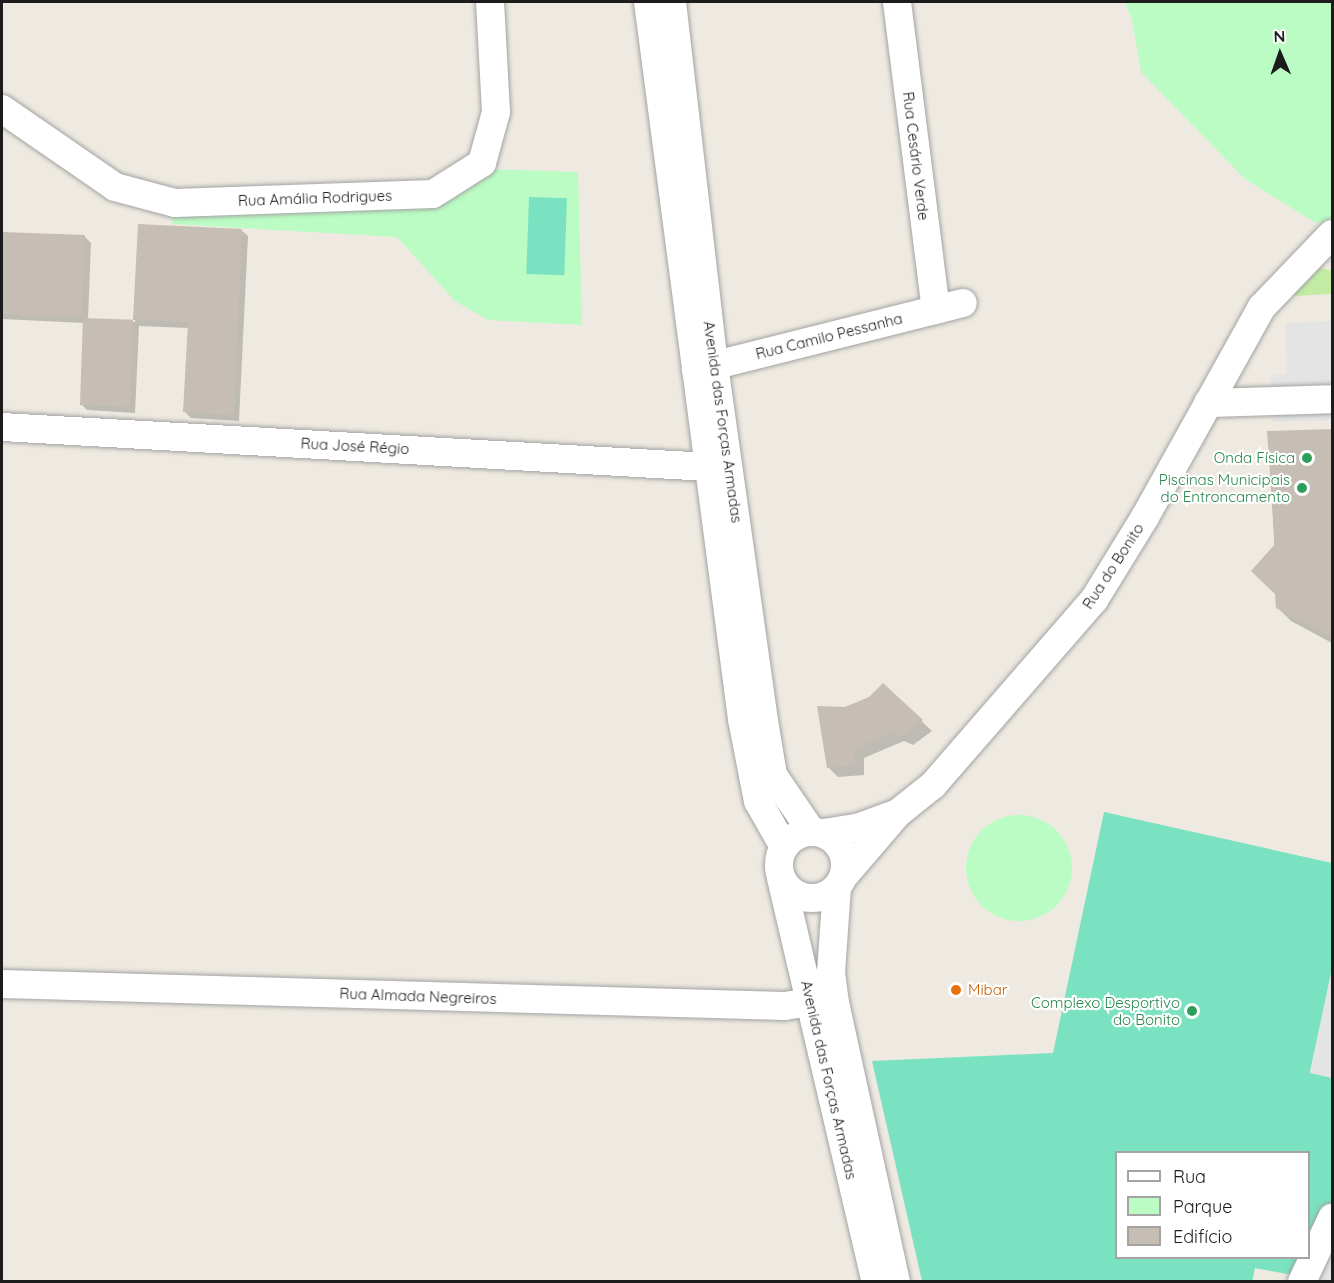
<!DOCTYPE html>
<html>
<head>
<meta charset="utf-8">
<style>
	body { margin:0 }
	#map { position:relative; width:1334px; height:1283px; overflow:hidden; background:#eeeae1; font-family:Quicksand,sans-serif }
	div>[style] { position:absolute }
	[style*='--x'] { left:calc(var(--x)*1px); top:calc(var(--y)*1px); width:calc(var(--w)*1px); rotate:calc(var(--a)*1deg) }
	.grass>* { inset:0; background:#c2eca3 }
	.park>* { inset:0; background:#bafcc3 }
	.round { border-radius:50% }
	.pitch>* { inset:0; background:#7ae2c0; transform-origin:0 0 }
	.parking>* { inset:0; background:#e4e4e4 }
	.shadow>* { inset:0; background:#0003 }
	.building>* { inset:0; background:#c6bdb4; transform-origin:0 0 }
	.roads { filter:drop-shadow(0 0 2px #a3a3a3) drop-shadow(0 0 2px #a3a3a3) }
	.minor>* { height:28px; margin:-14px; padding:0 14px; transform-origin:14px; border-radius:14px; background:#fff }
	.minor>.ring { margin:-14px; padding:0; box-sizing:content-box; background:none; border:28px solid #fff; border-radius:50% }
	.dots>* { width:16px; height:16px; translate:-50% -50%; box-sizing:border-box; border:3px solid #fff; border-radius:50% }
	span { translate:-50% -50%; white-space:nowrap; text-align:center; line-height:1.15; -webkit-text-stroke:4.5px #fff; paint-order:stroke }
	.street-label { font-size:15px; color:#1c1c1c }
	.leisure-label { font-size:15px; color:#27864d }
	.right { translate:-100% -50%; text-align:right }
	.food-label { font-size:15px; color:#c56008 }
	.left { translate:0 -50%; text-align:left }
	.frame { position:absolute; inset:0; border:3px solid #1c1c1c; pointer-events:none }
	.legend { position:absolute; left:1115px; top:1151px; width:195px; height:108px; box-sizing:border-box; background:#fff; border:2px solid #a4a4a4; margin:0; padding:8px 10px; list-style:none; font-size:18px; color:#1c1c1c }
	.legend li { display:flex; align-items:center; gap:12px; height:30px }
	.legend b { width:30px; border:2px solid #a4a4a4 }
	.north { position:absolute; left:1250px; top:24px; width:60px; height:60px; -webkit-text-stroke:4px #fff; paint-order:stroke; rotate:358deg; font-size:16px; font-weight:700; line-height:24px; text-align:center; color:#1c1c1c }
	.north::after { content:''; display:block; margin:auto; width:21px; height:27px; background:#1c1c1c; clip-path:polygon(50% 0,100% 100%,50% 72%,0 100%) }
</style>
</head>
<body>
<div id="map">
	<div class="grass">
		<div style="clip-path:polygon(1316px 267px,1332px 271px,1332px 294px,1292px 296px)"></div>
	</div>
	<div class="park">
		<div style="clip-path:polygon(1125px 2px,1332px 2px,1332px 220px,1316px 223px,1245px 179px,1141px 72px,1132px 20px)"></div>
		<div style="clip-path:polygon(482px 169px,578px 172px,582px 325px,488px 320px,455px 301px,397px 237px,173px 224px,170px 208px,426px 201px)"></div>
		<div class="round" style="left:966px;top:815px;width:106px;height:106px"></div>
	</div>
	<div class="pitch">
		<div style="left:529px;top:197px;width:38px;height:77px;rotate:2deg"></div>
		<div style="clip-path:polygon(1104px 812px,1332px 863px,1332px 969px,1310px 1072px,1332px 1078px,1332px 1206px,1309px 1255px,1308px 1152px,1116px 1152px,1116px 1258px,1307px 1258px,1298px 1276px,1255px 1268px,1252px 1282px,922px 1281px,872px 1061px,1053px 1053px)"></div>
	</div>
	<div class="parking">
		<div style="clip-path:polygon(1332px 321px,1332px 420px,1273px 422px,1271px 374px,1287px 374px,1285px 323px)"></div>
		<div style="clip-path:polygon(1332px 969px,1332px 1078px,1310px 1073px)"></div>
		<div style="clip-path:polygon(1332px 1237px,1332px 1281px,1311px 1282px)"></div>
	</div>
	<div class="shadow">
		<div style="clip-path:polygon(139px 226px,241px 230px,248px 236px,239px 421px,191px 418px,185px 412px,189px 328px,139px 326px,135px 413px,87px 410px,81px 404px,84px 323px,2px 319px,2px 233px,85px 237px,91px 243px,88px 319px,135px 322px)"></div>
		<div style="clip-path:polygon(1332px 430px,1332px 643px,1291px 621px,1278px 608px,1268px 433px)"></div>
		<div style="clip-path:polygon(883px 685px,932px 731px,913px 745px,904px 741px,864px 758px,864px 775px,838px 777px,828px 767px,846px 709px,870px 699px)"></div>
	</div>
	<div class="building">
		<div style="clip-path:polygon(138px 224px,242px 229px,234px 415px,183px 412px,188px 322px,133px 320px)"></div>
		<div style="left:2px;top:232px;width:83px;height:82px;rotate:2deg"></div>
		<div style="left:83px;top:318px;width:50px;height:87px;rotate:2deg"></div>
		<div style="clip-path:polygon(1332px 429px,1332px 638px,1276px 608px,1275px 594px,1251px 571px,1275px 544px,1267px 431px)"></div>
		<div style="clip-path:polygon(883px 683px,923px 720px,903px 737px,893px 732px,855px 749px,855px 765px,827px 768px,817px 706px,845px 707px,869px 697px)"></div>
	</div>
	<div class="roads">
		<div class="minor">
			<div style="--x:648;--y:2;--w:723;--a:82.53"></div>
			<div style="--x:742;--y:719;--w:84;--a:79"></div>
			<div style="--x:758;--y:801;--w:53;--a:60.5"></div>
			<div style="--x:672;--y:2;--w:365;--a:83.4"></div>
			<div style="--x:714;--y:365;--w:366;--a:82"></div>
			<div style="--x:765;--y:727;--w:49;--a:80.5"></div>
			<div style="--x:773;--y:775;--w:68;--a:55.8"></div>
			<div style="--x:897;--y:2;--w:310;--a:82.8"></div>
			<div style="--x:2;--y:109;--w:137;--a:34.6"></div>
			<div style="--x:115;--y:187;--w:62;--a:14.9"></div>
			<div style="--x:175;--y:203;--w:258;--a:-2"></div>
			<div style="--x:433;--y:194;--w:58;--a:-32.3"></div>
			<div style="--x:482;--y:163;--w:53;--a:-74.6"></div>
			<div style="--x:496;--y:112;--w:110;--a:-93.1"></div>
			<div style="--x:696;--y:370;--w:275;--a:-14.1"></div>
			<div style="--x:1208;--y:403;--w:124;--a:-1.8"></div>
			<div style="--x:2;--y:427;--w:707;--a:3.24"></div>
			<div class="ring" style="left:779px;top:832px;width:38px;height:38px"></div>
			<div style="--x:824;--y:833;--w:36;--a:-9"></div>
			<div style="--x:860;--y:827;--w:40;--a:-20.2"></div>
			<div style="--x:844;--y:876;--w:83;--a:-49.4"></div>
			<div style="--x:898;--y:813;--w:45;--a:-38.7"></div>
			<div style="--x:933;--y:785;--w:245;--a:-49"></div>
			<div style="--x:1094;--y:600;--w:97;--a:-58.4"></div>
			<div style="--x:1145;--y:517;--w:240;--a:-60.9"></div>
			<div style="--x:1262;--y:307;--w:101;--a:-46.2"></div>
			<div style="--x:781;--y:878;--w:415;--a:76.8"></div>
			<div style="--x:837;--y:887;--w:85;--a:94"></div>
			<div style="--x:831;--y:972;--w:26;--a:83"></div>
			<div style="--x:834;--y:998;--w:291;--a:77.7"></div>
			<div style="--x:2;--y:984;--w:783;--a:1.61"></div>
			<div style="--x:785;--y:1006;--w:50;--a:-9.3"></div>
			<div style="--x:1302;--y:1282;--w:71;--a:-64.9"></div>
		</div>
	</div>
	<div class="dots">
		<div style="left:1307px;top:458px;background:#2e9e5b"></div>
		<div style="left:1302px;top:488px;background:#2e9e5b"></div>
		<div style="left:956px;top:990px;background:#e8710a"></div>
		<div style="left:1192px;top:1011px;background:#2e9e5b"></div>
	</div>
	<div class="street-label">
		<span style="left:916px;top:156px;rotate:83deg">Rua Cesário Verde</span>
		<span style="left:315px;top:198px;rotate:-2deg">Rua Amália Rodrigues</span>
		<span style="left:829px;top:336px;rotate:-14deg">Rua Camilo Pessanha</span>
		<span style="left:723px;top:422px;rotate:82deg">Avenida das Forças Armadas</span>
		<span style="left:355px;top:446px;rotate:3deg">Rua José Régio</span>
		<span style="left:1113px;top:566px;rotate:-57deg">Rua do Bonito</span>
		<span style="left:418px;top:996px;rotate:2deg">Rua Almada Negreiros</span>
		<span style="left:829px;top:1080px;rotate:77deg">Avenida das Forças Armadas</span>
	</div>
	<div class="leisure-label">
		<span class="right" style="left:1295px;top:458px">Onda Física</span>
		<span class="right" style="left:1290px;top:488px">Piscinas Municipais<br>do Entroncamento</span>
		<span class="right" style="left:1180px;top:1011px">Complexo Desportivo<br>do Bonito</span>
	</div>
	<div class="food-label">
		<span class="left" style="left:968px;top:990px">Mibar</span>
	</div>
	<div class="frame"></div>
	<ul class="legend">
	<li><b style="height:8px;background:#fff"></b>Rua</li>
	<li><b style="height:16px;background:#bafcc3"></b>Parque</li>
	<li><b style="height:16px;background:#c6bdb4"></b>Edifício</li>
	</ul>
	<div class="north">N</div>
</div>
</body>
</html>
